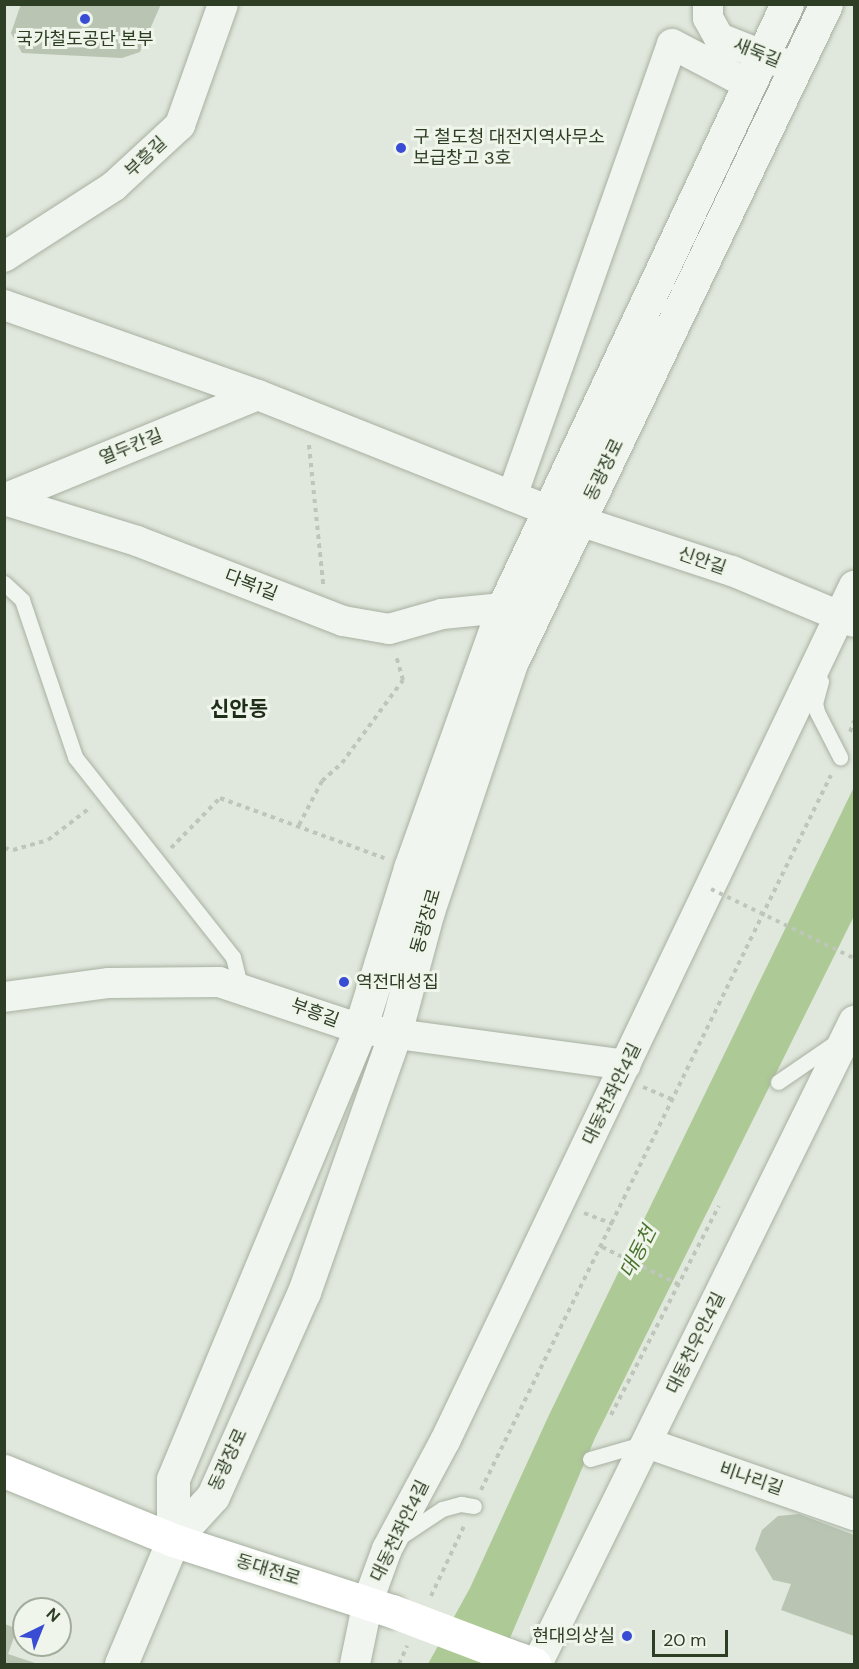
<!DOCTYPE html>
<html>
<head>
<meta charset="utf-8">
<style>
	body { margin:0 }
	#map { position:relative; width:859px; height:1669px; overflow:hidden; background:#e0e7dc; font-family:"DM Sans","Noto Sans KR",sans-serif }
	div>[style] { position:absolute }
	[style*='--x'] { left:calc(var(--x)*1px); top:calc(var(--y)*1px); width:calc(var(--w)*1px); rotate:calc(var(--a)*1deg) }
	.water>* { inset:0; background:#adc995 }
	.building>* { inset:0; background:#b9c4b3 }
	.path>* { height:4px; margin-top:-2px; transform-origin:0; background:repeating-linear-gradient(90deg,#bec5ba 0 4.5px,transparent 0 9px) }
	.roads { filter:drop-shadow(0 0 2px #a7b1a1) drop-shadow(0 0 2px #a7b1a1) }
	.service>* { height:15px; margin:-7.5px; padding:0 7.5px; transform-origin:7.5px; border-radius:7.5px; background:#f1f5ef }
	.minor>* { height:30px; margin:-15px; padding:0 15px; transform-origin:15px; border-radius:15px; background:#f1f5ef }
	.tertiary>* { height:33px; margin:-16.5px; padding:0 16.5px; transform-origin:16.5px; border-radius:16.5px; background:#f1f5ef }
	.secondary>* { height:33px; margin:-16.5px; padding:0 16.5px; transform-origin:16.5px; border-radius:16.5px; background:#fff }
	.path-bridge>* { height:4px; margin-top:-2px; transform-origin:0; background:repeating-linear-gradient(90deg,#bec5ba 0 4.5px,transparent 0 9px) }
	.secondary-bridge>* { height:33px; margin:-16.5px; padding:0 16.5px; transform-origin:16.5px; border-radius:16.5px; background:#fff }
	.dots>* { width:16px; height:16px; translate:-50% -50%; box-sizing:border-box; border:3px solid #eff5eb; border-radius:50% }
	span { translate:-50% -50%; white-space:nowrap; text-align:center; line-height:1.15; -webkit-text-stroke:6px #eff5eb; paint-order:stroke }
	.poi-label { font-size:18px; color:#2e3e25 }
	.left { translate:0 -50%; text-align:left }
	.right { translate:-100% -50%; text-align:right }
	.street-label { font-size:18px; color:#2e3e25 }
	.water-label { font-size:20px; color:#4b732e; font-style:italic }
	.quarter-label { font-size:21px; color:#1f2e18; font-weight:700 }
	.frame { position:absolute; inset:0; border:6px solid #2e3e25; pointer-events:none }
	.north { position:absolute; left:12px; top:1597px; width:60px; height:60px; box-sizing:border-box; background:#eff5eb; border:2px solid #a2ac9c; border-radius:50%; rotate:43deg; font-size:16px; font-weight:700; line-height:24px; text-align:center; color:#2e3e25 }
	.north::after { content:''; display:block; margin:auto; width:21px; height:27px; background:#394dd4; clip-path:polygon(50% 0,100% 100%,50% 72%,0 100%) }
	.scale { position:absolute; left:652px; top:1630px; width:76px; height:27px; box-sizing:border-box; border:3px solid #2e3e25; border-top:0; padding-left:8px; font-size:18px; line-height:21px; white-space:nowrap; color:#2e3e25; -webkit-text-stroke:4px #eff5eb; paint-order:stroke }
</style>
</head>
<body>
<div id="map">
	<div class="water">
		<div style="clip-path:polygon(854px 787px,854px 916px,595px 1438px,499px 1664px,428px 1664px,470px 1588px,549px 1415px)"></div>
	</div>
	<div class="building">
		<div style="clip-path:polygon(21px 4px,161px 4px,140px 52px,122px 58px,22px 53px,11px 33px)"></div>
		<div style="clip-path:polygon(799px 1514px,854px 1535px,854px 1636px,781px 1610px,791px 1584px,773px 1580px,755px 1549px,762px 1530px,778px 1516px)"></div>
		<div style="clip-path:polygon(5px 1624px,17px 1629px,8px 1654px,38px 1664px,5px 1664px)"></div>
	</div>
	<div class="path">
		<div style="--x:309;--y:445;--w:140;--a:84.2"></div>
		<div style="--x:850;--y:732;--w:12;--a:-70"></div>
		<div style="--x:299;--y:825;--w:50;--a:-62.4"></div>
		<div style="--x:322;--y:781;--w:27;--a:-42"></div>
		<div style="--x:342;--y:763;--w:103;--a:-53.7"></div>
		<div style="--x:403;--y:680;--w:25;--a:-106"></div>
		<div style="--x:4;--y:848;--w:9;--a:13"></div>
		<div style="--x:13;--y:850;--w:36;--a:-16"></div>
		<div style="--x:48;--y:840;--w:54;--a:-37.5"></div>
		<div style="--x:171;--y:848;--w:70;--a:-45.6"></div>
		<div style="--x:220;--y:798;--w:175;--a:20.1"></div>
		<div style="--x:643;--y:1087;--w:34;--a:23"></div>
		<div style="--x:584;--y:1213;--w:31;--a:21"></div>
		<div style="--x:602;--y:1247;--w:85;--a:26"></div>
		<div style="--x:611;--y:1415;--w:235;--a:-62.7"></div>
		<div style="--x:481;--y:1490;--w:796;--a:-63.92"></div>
		<div style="--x:431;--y:1596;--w:80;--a:-64.7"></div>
		<div style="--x:399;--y:1664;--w:20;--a:-66"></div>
	</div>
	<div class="roads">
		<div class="service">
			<div style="--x:4;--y:583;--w:25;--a:43"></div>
			<div style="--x:22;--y:600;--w:166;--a:71.3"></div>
			<div style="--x:75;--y:757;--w:255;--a:51.7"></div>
			<div style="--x:233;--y:957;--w:30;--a:76"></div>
			<div style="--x:821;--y:681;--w:23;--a:105"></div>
			<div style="--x:815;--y:703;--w:9;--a:77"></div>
			<div style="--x:817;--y:712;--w:51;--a:62.9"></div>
			<div style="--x:778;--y:1082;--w:78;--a:-34.5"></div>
			<div style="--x:590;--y:1459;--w:57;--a:-16.2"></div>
			<div style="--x:403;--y:1535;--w:47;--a:-33.7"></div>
			<div style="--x:442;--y:1509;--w:20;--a:-15"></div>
			<div style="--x:461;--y:1504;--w:13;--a:9"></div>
		</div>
		<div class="minor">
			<div style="--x:708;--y:4;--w:14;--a:90"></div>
			<div style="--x:708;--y:18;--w:23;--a:61"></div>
			<div style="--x:719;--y:38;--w:84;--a:21.7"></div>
			<div style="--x:4;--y:257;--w:131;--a:-32.8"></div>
			<div style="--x:114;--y:186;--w:90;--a:-42.7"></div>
			<div style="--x:180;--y:125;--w:128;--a:-70.4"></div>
			<div style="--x:4;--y:305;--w:269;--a:19.5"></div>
			<div style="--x:258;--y:395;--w:313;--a:21.7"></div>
			<div style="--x:549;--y:511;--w:193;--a:18.2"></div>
			<div style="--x:732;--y:571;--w:132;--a:22.7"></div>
			<div style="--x:512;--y:496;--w:479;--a:-70.5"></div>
			<div style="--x:672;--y:44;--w:88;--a:27.7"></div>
			<div style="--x:4;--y:499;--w:274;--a:-22.3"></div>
			<div style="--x:4;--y:500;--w:139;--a:17.1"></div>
			<div style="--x:137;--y:541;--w:221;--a:21.2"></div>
			<div style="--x:343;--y:621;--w:47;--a:9.9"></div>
			<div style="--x:389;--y:629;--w:55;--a:-15.8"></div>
			<div style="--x:442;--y:614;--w:61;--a:-5.6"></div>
			<div style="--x:4;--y:997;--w:106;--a:-7.6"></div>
			<div style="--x:109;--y:983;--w:110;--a:-0.5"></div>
			<div style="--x:219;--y:982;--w:149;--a:18.4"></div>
			<div style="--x:360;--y:1029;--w:268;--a:7.7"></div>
			<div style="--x:647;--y:1443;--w:219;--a:19.2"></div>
			<div style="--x:355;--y:1664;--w:64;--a:-78.3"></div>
			<div style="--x:368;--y:1601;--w:55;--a:-69.9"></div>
			<div style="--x:387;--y:1549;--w:123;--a:-61.8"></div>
			<div style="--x:445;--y:1441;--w:948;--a:-64.44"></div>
			<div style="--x:537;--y:1664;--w:717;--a:-63.76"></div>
		</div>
		<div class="tertiary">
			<div style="--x:173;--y:1540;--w:61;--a:-90"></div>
			<div style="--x:173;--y:1479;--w:487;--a:-67.4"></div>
			<div style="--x:360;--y:1029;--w:169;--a:-72.7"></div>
			<div style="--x:410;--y:868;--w:276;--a:-70.3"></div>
			<div style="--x:503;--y:608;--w:667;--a:-64.82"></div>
			<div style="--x:121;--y:1664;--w:134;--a:-67.2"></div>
			<div style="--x:173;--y:1540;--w:59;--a:-47.7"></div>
			<div style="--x:213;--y:1496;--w:223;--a:-66"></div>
			<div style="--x:304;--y:1292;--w:275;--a:-70.6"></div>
			<div style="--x:395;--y:1033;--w:126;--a:-74.9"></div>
			<div style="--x:428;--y:911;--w:262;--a:-71.5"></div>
			<div style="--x:511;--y:663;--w:730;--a:-64.45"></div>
		</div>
		<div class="secondary">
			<div style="--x:4;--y:1471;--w:183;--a:22.2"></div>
			<div style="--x:173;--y:1540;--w:230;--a:18"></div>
			<div style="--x:508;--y:1655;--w:28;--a:19"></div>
		</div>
	</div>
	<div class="path-bridge">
		<div style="--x:711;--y:889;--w:159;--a:25.8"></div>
	</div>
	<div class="secondary-bridge">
		<div style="--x:392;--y:1611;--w:124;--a:20.8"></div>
	</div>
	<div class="dots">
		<div style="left:85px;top:19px;background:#394dd4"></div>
		<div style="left:401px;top:148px;background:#394dd4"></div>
		<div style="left:344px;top:982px;background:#394dd4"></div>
		<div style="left:627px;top:1636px;background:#394dd4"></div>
	</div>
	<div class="poi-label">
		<span style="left:85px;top:39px">국가철도공단 본부</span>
		<span class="left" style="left:413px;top:148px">구 철도청 대전지역사무소<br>보급창고 3호</span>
		<span class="left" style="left:356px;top:982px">역전대성집</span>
		<span class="right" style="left:615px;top:1636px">현대의상실</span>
	</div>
	<div class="street-label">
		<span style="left:757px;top:53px;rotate:22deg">새둑길</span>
		<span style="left:146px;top:157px;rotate:-43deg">부흥길</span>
		<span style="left:131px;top:447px;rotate:-22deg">열두칸길</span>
		<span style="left:604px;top:470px;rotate:-64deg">동광장로</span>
		<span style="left:702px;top:561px;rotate:19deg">신안길</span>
		<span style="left:251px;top:585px;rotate:21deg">다복1길</span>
		<span style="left:426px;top:921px;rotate:-74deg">동광장로</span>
		<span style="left:315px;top:1013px;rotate:20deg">부흥길</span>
		<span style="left:612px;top:1094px;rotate:-64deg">대동천좌안4길</span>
		<span style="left:696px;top:1343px;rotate:-64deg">대동천우안4길</span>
		<span style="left:228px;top:1460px;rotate:-65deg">동광장로</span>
		<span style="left:751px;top:1479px;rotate:19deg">비나리길</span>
		<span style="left:400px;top:1531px;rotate:-64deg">대동천좌안4길</span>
		<span style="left:268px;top:1570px;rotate:17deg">동대전로</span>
	</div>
	<div class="water-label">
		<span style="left:638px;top:1252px;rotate:-63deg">대동천</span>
	</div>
	<div class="quarter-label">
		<span style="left:239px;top:709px">신안동</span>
	</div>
	<div class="frame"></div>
	<div class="north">N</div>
	<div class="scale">20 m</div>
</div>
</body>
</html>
